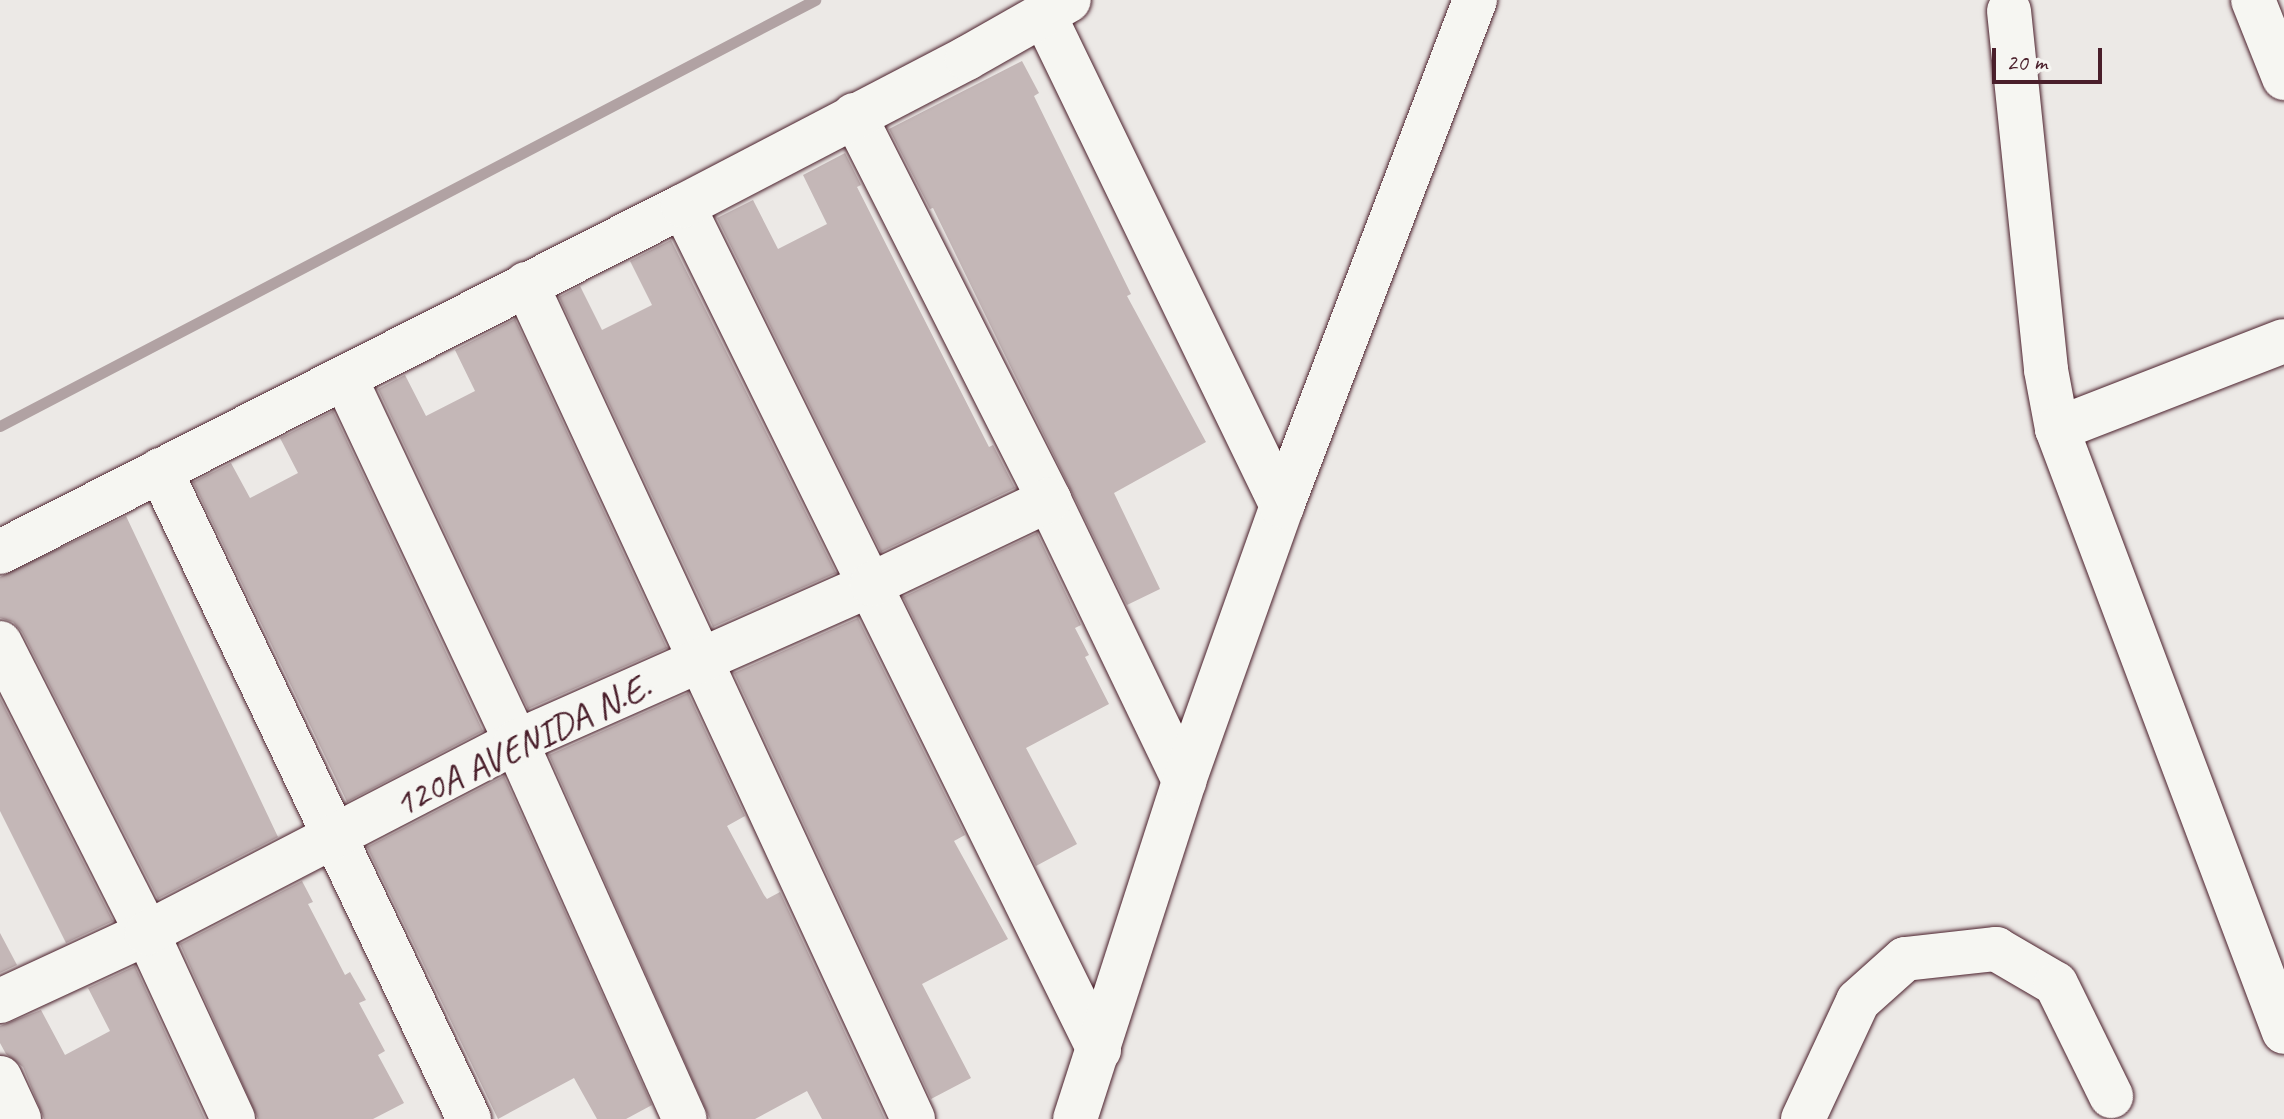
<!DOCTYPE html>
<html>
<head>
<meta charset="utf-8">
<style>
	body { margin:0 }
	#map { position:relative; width:2284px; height:1119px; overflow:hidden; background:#ece9e6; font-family:Caveat,sans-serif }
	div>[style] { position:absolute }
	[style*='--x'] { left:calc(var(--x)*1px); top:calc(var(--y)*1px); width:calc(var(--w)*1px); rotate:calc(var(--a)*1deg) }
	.stream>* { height:11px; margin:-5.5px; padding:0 5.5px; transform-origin:5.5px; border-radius:5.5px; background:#b1a2a3 }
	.building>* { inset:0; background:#c4b7b7 }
	.roads { filter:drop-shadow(0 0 2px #4a1f2b) drop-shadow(0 0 2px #4a1f2b) }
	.minor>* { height:44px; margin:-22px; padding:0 22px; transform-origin:22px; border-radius:22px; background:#f6f6f2 }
	.major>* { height:44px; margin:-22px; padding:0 22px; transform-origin:22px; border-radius:22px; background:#f6f6f2 }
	span { translate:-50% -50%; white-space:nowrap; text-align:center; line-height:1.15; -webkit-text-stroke:6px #f6f6f2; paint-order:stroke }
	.street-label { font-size:38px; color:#4a1f2b }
	.scale { position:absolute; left:1992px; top:48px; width:110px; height:36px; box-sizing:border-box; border:4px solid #4a1f2b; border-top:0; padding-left:10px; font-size:24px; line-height:28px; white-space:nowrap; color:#4a1f2b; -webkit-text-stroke:6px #f6f6f2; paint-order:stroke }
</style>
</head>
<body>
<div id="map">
	<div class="stream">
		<div style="--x:0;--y:426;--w:920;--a:-27.6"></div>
	</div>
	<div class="building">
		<div style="clip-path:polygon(1022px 61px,1039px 93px,1034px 96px,1131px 294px,1127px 296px,1206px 442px,1114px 493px,1160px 589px,1127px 605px,933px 208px,930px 209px,889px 129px)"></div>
		<div style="clip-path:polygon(845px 153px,861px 185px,857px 187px,989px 447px,993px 445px,1015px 488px,881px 552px,717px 218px,753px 200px,778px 249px,827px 224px,803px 175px)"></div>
		<div style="clip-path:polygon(671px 240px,836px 573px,713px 627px,559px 297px,580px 286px,602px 330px,652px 305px,630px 261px)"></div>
		<div style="clip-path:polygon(515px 319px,667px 648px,528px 709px,378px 389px,405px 375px,426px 416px,475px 391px,455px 350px)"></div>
		<div style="clip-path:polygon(333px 411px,483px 731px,347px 802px,193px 482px,231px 463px,250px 498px,298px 473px,280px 438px)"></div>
		<div style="clip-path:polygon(126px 516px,278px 837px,158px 899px,22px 632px,13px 622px,0 618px,0 577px)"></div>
		<div style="clip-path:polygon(1037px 533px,1081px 625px,1075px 628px,1089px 655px,1085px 657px,1109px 704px,1026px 748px,1077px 844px,1036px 866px,903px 597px)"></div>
		<div style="clip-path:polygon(858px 618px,965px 835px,954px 841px,1008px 939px,922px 984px,971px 1078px,931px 1099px,734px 673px)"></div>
		<div style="clip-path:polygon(688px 693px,745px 816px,727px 826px,764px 895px,767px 899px,780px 892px,885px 1119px,822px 1119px,807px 1091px,755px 1119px,710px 1119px,549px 755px)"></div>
		<div style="clip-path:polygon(0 698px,113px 921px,66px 943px,0 811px)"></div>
		<div style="clip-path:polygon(504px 776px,652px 1105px,626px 1119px,597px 1119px,574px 1078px,498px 1119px,367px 847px)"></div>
		<div style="clip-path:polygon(302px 881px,313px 902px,308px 904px,345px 975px,350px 972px,366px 1000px,359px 1003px,385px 1051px,378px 1055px,404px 1103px,373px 1119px,258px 1119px,180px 944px)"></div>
		<div style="clip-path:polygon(0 933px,17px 965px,0 973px)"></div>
		<div style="clip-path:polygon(135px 966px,205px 1119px,44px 1119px,23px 1067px,6px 1054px,0 1043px,0 1026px,41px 1010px,65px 1055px,110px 1031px,88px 988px)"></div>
	</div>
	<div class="roads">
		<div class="minor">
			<div style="--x:2253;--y:0;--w:84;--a:68.3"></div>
			<div style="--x:2009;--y:11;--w:361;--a:84.1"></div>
			<div style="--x:2046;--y:370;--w:60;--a:79.4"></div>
			<div style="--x:2057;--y:429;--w:644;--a:69.37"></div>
			<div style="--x:1044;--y:15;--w:546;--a:64.14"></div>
			<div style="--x:854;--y:115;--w:432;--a:63.1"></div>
			<div style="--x:1049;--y:500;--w:312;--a:64.3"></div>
			<div style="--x:683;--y:206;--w:941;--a:63.76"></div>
			<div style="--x:526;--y:284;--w:920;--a:65.13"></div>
			<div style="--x:345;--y:378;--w:402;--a:64.8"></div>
			<div style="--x:516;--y:742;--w:413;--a:65.9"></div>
			<div style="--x:2057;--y:429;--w:243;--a:-21.2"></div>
			<div style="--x:160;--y:470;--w:719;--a:64.54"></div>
			<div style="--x:0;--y:552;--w:766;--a:-26.87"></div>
			<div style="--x:683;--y:206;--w:320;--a:-27.5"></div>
			<div style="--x:967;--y:58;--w:117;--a:-29.6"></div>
			<div style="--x:0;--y:643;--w:325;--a:63.1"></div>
			<div style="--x:147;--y:933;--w:205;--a:65.2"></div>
			<div style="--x:0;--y:1001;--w:162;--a:-24.8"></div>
			<div style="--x:147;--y:933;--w:416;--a:-27.4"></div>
			<div style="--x:516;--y:742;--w:389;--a:-23.9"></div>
			<div style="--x:872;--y:584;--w:196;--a:-25.4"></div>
			<div style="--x:0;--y:1078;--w:45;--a:65.1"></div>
			<div style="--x:1803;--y:1119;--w:130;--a:-65"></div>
			<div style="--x:1858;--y:1001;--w:63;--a:-41.8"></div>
			<div style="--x:1905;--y:959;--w:92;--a:-6.3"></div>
			<div style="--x:1996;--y:949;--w:69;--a:30.3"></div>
			<div style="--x:2056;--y:984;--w:125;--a:63.8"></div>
		</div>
		<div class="major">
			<div style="--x:1075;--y:1119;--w:355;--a:-72.1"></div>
			<div style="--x:1184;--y:781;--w:292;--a:-70.4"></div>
			<div style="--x:1282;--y:506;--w:542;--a:-69.12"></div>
		</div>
	</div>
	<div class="street-label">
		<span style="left:522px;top:745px;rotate:-26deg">120A AVENIDA N.E.</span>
	</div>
	<div class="scale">20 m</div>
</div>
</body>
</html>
